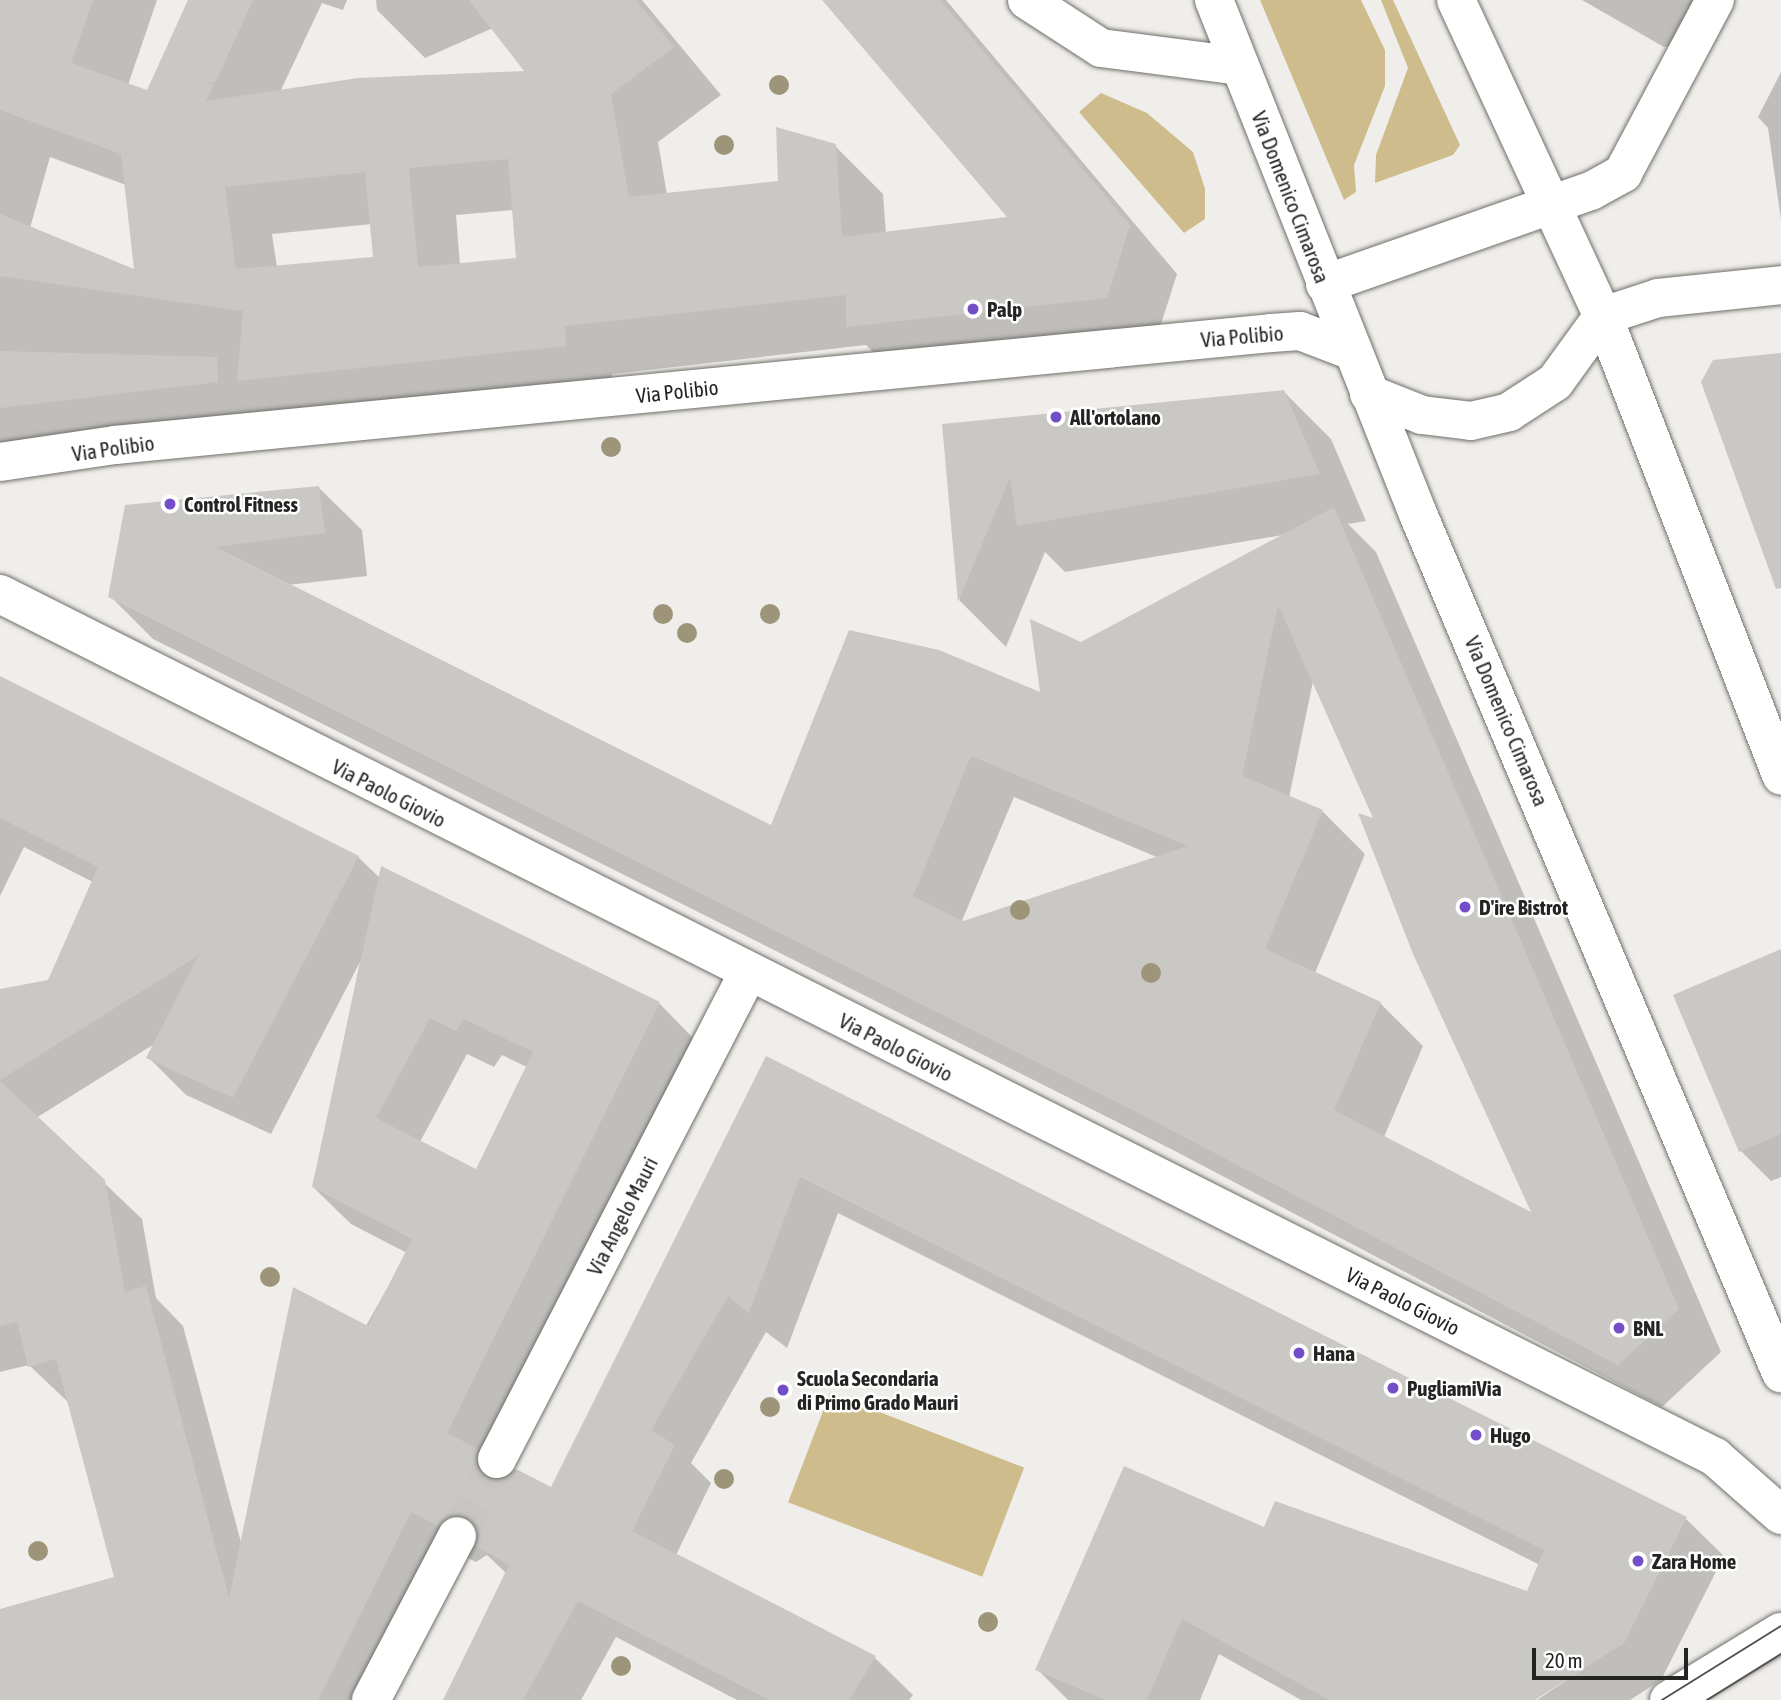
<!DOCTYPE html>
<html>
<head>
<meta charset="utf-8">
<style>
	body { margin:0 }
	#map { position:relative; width:1781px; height:1700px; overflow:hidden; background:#f0eeea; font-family:"Asap Condensed",sans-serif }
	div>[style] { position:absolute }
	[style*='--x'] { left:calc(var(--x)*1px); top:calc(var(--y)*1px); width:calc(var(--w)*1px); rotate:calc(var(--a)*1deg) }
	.green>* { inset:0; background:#cebc8c; transform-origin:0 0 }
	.shadow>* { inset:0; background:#0003 }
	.building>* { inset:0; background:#cac8c4 }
	.minor-tunnel>* { height:38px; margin-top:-19px; transform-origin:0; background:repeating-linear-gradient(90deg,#c7c6c2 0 38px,transparent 0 57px) }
	.roads { filter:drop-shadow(0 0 2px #706f6a) drop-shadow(0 0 2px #706f6a) }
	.minor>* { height:38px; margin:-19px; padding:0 19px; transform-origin:19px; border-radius:19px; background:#fff }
	.tertiary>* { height:38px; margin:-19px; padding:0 19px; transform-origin:19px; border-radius:19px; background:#fff }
	.tram>* { height:2px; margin:-1px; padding:0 1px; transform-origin:1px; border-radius:1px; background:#52514f }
	.trees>* { width:20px; height:20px; margin:-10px; border-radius:50%; background:#9e9479 }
	.dots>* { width:19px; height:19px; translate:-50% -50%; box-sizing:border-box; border:4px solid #fff; border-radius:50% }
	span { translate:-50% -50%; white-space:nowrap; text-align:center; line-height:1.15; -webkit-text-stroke:5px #fff; paint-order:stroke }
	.street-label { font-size:21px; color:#242422 }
	.poi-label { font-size:21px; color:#242422; font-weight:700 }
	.left { translate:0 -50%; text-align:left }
	.scale { position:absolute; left:1532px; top:1648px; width:156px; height:32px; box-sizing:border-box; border:4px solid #242422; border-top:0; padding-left:9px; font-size:21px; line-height:24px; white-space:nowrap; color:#242422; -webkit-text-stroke:5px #fff; paint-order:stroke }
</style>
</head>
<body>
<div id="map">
	<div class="green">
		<div style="clip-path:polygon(1260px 0,1361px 0,1385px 50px,1385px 86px,1354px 165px,1356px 192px,1344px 200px)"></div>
		<div style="clip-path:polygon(1381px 0,1393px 0,1460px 145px,1453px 155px,1375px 183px,1376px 155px,1408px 68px)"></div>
		<div style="clip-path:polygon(1101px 93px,1147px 113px,1193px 152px,1205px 189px,1205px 219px,1184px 233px,1079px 112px)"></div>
		<div style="left:830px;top:1393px;width:208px;height:117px;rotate:21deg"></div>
	</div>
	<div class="shadow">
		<div style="clip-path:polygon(evenodd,0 0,157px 0,128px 85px,148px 93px,190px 0,347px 0,343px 10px,322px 3px,280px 92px,528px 73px,493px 28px,425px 58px,377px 10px,376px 0,642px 0,721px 95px,658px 142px,667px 195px,780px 183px,835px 146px,883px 194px,886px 234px,1010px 219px,823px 0,946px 0,1177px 274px,1154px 346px,895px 374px,866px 345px,612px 374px,613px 393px,0 462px,0 0,50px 157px,126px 185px,136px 272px,30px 228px,50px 157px,0 0,514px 210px,518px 260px,460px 265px,456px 215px,514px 210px,0 0,372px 224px,375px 258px,277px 267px,272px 234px,372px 224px)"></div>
		<div style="clip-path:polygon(1582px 0,1705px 0,1681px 44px,1664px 47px)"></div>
		<div style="clip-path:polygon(1781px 72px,1781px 220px,1768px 128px,1758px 117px)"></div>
		<div style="clip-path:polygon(evenodd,1284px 392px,1331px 439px,1366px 521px,1348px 524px,1376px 552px,1721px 1352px,1662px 1407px,1173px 1150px,153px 639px,110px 596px,319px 488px,362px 530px,367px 576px,288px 585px,772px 828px,1042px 695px,1081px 644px,1283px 535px,1065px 572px,1045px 552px,1006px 647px,960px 601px,944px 425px,1284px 392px,1313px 681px,1376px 821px,1535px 1215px,1384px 1137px,1423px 1046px,1380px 1003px,1315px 973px,1365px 854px,1322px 811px,1289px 798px,1313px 681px,1284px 392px,1014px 797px,1159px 858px,961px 923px,1014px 797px)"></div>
		<div style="clip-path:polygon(evenodd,0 680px,358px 857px,380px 878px,659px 1003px,696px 1041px,488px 1462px,506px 1480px,552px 1489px,767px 1058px,1686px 1519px,1724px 1556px,1661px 1680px,1630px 1700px,1537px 1700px,1630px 1637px,1530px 1700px,1301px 1700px,1219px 1654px,1200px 1700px,1068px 1700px,1037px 1669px,1265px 1529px,1528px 1593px,1540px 1565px,838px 1213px,787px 1348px,766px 1332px,691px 1463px,711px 1483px,676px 1555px,875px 1658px,913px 1695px,909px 1700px,737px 1700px,616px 1637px,581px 1700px,447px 1700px,507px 1574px,487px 1555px,476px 1562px,449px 1549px,374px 1700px,0 1700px,0 1611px,116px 1579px,69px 1403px,29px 1365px,0 1372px,0 991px,49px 981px,93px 882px,24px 847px,0 896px,0 680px,360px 962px,313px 1187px,351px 1224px,407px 1253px,242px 1546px,183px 1326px,156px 1298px,142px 1219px,36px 1118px,156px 1043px,149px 1058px,186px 1095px,271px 1134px,360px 962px,0 680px,467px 1054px,494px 1067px,502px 1055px,527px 1067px,477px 1171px,420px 1142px,467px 1054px)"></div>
		<div style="clip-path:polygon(1781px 951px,1781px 1177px,1771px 1181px,1741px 1151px)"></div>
	</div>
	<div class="building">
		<div style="clip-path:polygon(evenodd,0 0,93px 0,71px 63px,147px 90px,188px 0,253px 0,216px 81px,208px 84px,214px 84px,206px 101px,358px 78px,524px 71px,469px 0,636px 0,674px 47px,611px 94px,629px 197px,778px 181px,776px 127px,836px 144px,842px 237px,1007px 217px,822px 0,940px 0,1130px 225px,1107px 298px,846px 327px,846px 295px,565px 326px,566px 346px,237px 381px,243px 311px,0 276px,0 214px,134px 269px,121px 154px,0 110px,0 0,508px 159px,516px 258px,418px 267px,409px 168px,508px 159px,0 0,365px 172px,373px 257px,236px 269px,225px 187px,365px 172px)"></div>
		<div style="clip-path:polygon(0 351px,217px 357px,218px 382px,0 408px)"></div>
		<div style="clip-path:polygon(1781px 353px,1781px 588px,1776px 589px,1701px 382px,1713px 360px)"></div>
		<div style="clip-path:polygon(1284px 390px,1320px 474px,1017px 526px,1010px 477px,958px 602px,942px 424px)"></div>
		<div style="clip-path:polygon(evenodd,319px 486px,325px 533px,216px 547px,771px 825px,849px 630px,939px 650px,1040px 692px,1030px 619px,1081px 642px,1334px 507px,1679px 1309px,1618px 1365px,1129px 1108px,108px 597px,125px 505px,319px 486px,1278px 605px,1373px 818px,1358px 813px,1413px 954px,1531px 1212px,1334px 1110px,1381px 1002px,1265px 949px,1323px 810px,1242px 776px,1278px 605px,319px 486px,971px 756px,1188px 846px,963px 921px,913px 896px,971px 756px)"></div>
		<div style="clip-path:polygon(0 676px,359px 856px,233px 1098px,146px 1058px,198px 956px,0 1080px,0 989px,48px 980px,98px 867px,0 818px)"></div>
		<div style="clip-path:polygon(evenodd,381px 866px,660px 1002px,447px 1433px,478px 1449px,475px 1461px,486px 1478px,499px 1481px,516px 1469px,551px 1487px,766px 1056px,1687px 1517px,1624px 1643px,1535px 1700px,1329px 1700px,1182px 1619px,1147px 1700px,1105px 1700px,1035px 1670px,1124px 1466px,1264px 1527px,1275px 1501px,1527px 1591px,1544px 1550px,800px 1177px,749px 1313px,728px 1296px,651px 1430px,675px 1445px,632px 1531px,876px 1656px,849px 1700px,769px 1700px,578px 1601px,523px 1700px,443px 1700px,509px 1565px,476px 1546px,479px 1534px,468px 1517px,455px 1514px,438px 1526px,411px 1512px,318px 1700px,0 1700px,0 1609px,114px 1577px,56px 1359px,28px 1367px,17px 1322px,0 1326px,0 1081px,105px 1180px,125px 1292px,146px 1286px,229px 1598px,293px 1287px,368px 1326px,412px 1239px,312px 1187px,381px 866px,430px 1018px,456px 1031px,464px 1019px,533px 1052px,476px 1169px,376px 1118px,430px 1018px)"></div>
		<div style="clip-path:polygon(1781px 949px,1781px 1134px,1739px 1152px,1673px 995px)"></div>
	</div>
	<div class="minor-tunnel">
		<div style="--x:457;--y:1536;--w:87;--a:-62.5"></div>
	</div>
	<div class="roads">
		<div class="minor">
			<div style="--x:1027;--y:0;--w:88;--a:33"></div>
			<div style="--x:1101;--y:48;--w:140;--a:7.4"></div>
			<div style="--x:1214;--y:0;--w:553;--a:68.35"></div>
			<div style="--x:1418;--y:514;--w:933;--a:67.09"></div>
			<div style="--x:1456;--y:0;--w:349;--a:65.1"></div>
			<div style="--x:1603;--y:316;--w:493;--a:68.8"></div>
			<div style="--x:1325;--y:284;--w:282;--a:-19.3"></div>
			<div style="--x:1591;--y:191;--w:37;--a:-29"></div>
			<div style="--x:1623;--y:173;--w:196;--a:-62"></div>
			<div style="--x:1603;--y:316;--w:58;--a:-18.1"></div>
			<div style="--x:1658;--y:298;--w:124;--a:-6"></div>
			<div style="--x:1369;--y:394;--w:57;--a:21.6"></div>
			<div style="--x:1422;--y:415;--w:49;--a:7"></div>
			<div style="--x:1471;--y:421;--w:39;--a:-13"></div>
			<div style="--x:1509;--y:412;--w:55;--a:-33.1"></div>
			<div style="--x:1555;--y:382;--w:82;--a:-54"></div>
			<div style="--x:0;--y:462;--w:116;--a:-8.4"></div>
			<div style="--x:115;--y:445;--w:1161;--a:-5.53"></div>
			<div style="--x:1271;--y:333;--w:29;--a:-4"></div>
			<div style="--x:1300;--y:331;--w:56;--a:21"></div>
			<div style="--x:0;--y:594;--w:1920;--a:26.71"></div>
			<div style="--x:1715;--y:1457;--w:88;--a:41.3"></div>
			<div style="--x:497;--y:1459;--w:547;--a:-62.69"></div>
			<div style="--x:371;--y:1700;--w:185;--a:-62.3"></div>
		</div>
		<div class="tertiary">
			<div style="--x:1669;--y:1700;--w:131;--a:-31.3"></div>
		</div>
	</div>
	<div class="tram">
		<div style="--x:1662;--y:1700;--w:140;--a:-31.9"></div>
		<div style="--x:1707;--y:1700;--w:87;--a:-31.9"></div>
	</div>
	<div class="trees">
		<div style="left:779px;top:85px"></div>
		<div style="left:724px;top:145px"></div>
		<div style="left:611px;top:447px"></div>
		<div style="left:663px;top:614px"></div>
		<div style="left:770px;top:614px"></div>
		<div style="left:687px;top:633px"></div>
		<div style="left:1020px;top:910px"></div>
		<div style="left:1151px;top:973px"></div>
		<div style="left:270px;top:1277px"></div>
		<div style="left:770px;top:1407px"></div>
		<div style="left:724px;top:1479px"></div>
		<div style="left:38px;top:1551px"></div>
		<div style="left:988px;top:1622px"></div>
		<div style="left:621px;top:1666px"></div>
	</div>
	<div class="dots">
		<div style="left:973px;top:309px;background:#724fc8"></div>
		<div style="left:1056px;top:417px;background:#724fc8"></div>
		<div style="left:170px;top:504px;background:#724fc8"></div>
		<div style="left:1465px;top:907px;background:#724fc8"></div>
		<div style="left:1619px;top:1328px;background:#724fc8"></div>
		<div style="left:1299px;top:1353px;background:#724fc8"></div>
		<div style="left:1393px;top:1388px;background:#724fc8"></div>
		<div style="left:783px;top:1390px;background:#724fc8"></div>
		<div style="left:1476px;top:1435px;background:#724fc8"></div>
		<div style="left:1638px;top:1561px;background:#724fc8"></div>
	</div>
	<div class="street-label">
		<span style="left:1291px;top:197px;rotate:69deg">Via Domenico Cimarosa</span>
		<span style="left:1242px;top:336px;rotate:-5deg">Via Polibio</span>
		<span style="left:677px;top:391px;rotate:-6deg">Via Polibio</span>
		<span style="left:113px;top:448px;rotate:-8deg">Via Polibio</span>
		<span style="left:1507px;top:721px;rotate:67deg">Via Domenico Cimarosa</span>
		<span style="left:389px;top:793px;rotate:27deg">Via Paolo Giovio</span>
		<span style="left:896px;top:1047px;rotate:27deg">Via Paolo Giovio</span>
		<span style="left:622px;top:1216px;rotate:-63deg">Via Angelo Mauri</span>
		<span style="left:1403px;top:1301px;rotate:27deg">Via Paolo Giovio</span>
	</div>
	<div class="poi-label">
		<span class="left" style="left:987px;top:309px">Palp</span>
		<span class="left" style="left:1070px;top:417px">All'ortolano</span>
		<span class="left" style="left:184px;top:504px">Control Fitness</span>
		<span class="left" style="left:1479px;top:907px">D'ire Bistrot</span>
		<span class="left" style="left:1633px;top:1328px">BNL</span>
		<span class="left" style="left:1313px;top:1353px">Hana</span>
		<span class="left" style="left:797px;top:1390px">Scuola Secondaria<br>di Primo Grado Mauri</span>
		<span class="left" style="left:1407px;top:1388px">PugliamiVia</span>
		<span class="left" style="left:1490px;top:1435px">Hugo</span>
		<span class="left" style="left:1652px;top:1561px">Zara Home</span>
	</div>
	<div class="scale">20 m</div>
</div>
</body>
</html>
